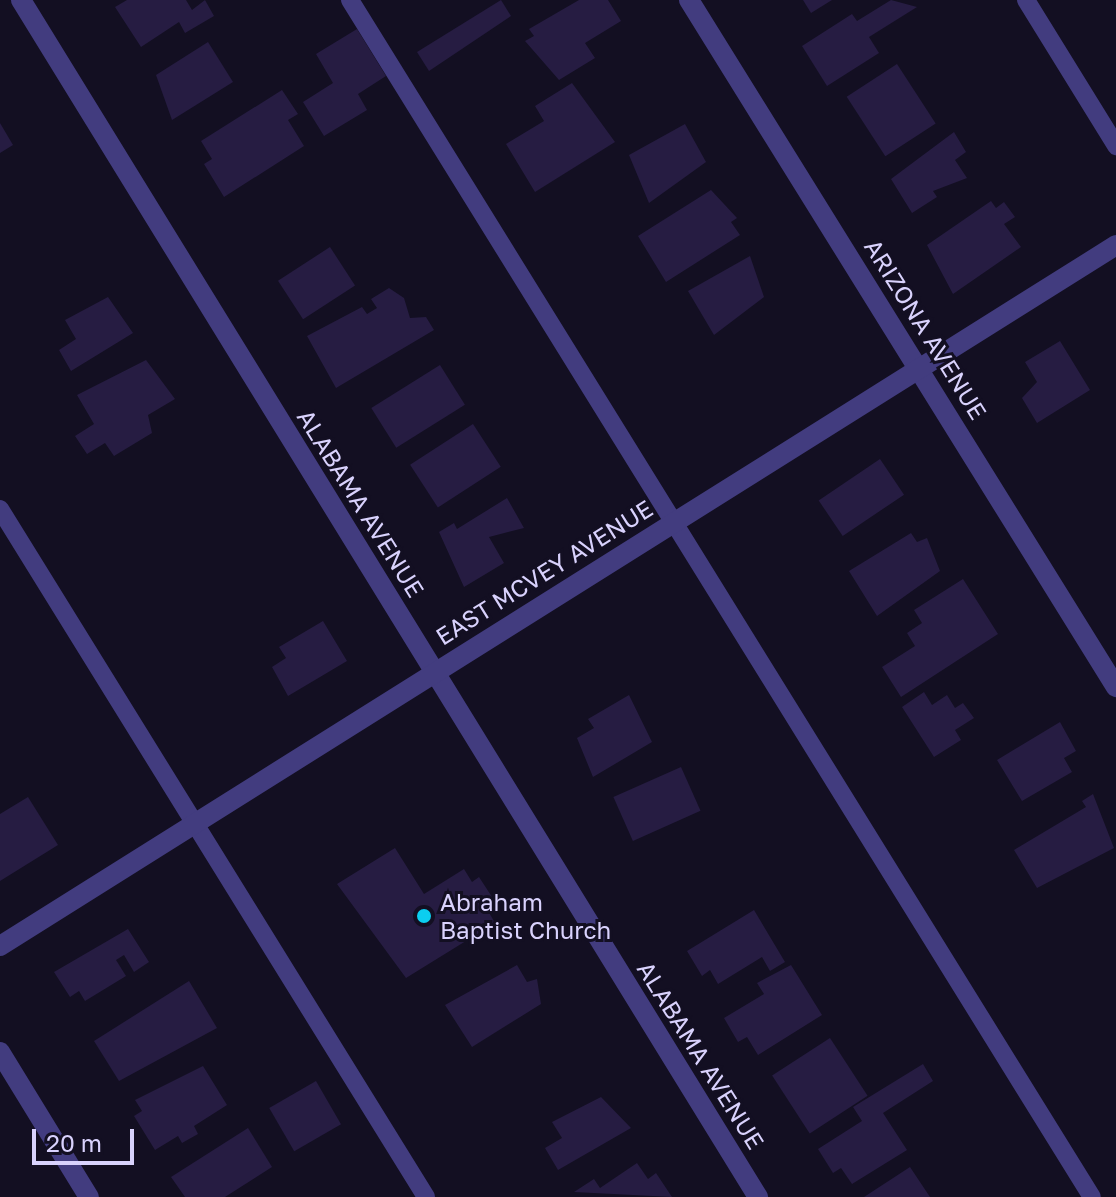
<!DOCTYPE html>
<html>
<head>
<meta charset="utf-8">
<style>
	body { margin:0 }
	#map { position:relative; width:1116px; height:1197px; overflow:hidden; background:#130f22; font-family:"Golos Text",sans-serif }
	div>[style] { position:absolute }
	[style*='--x'] { left:calc(var(--x)*1px); top:calc(var(--y)*1px); width:calc(var(--w)*1px); rotate:calc(var(--a)*1deg) }
	.building>* { inset:0; background:#261c42; transform-origin:0 0 }
	.service>* { height:18px; margin:-9px; padding:0 9px; transform-origin:9px; border-radius:9px; background:#423c7f }
	.minor>* { height:20px; margin:-10px; padding:0 10px; transform-origin:10px; border-radius:10px; background:#423c7f }
	.tertiary>* { height:20px; margin:-10px; padding:0 10px; transform-origin:10px; border-radius:10px; background:#423c7f }
	.dots>* { width:22px; height:22px; translate:-50% -50%; box-sizing:border-box; border:4px solid #130f22; border-radius:50% }
	span { translate:-50% -50%; white-space:nowrap; text-align:center; line-height:1.15; -webkit-text-stroke:6px #130f22; paint-order:stroke }
	.street-label { font-size:24px; color:#d9d2fd }
	.poi-label { font-size:24px; color:#d9d2fd }
	.left { translate:0 -50%; text-align:left }
	.scale { position:absolute; left:32px; top:1129px; width:102px; height:36px; box-sizing:border-box; border:4px solid #d9d2fd; border-top:0; padding-left:10px; font-size:24px; line-height:28px; white-space:nowrap; color:#d9d2fd; -webkit-text-stroke:6px #130f22; paint-order:stroke }
</style>
</head>
<body>
<div id="map">
	<div class="building">
		<div style="clip-path:polygon(127px 0,186px 0,192px 10px,205px 0,214px 16px,185px 33px,179px 22px,141px 47px,115px 7px)"></div>
		<div style="clip-path:polygon(501px 0,511px 16px,429px 71px,417px 52px)"></div>
		<div style="clip-path:polygon(579px 0,608px 0,621px 21px,585px 43px,595px 58px,559px 80px,525px 41px,534px 36px,529px 29px)"></div>
		<div style="clip-path:polygon(803px 0,832px 0,811px 13px)"></div>
		<div style="clip-path:polygon(891px 0,917px 7px,869px 37px,879px 53px,827px 86px,802px 46px,852px 14px,857px 21px)"></div>
		<div style="clip-path:polygon(357px 29px,386px 76px,358px 94px,367px 110px,324px 136px,303px 102px,333px 83px,316px 54px)"></div>
		<div style="clip-path:polygon(208px 42px,233px 82px,172px 120px,156px 75px)"></div>
		<div style="left:897px;top:64px;width:71px;height:60px;rotate:57deg"></div>
		<div style="clip-path:polygon(572px 83px,615px 142px,535px 192px,506px 144px,544px 121px,535px 106px)"></div>
		<div style="clip-path:polygon(282px 90px,298px 114px,288px 120px,304px 146px,224px 197px,204px 164px,212px 159px,201px 141px)"></div>
		<div style="clip-path:polygon(0 123px,13px 145px,0 153px)"></div>
		<div style="clip-path:polygon(685px 124px,706px 162px,649px 203px,629px 155px)"></div>
		<div style="clip-path:polygon(954px 132px,966px 152px,955px 160px,967px 178px,933px 191px,937px 197px,912px 213px,891px 179px)"></div>
		<div style="clip-path:polygon(711px 190px,737px 218px,731px 222px,740px 235px,666px 282px,638px 236px)"></div>
		<div style="clip-path:polygon(991px 201px,996px 208px,1004px 202px,1015px 217px,1004px 224px,1021px 247px,953px 294px,927px 245px)"></div>
		<div style="left:330px;top:247px;width:46px;height:62px;rotate:57deg"></div>
		<div style="clip-path:polygon(750px 256px,764px 297px,714px 335px,688px 291px)"></div>
		<div style="clip-path:polygon(389px 288px,404px 298px,410px 318px,426px 317px,434px 330px,336px 388px,307px 336px,362px 307px,367px 314px,377px 308px,371px 299px)"></div>
		<div style="clip-path:polygon(108px 297px,133px 333px,71px 371px,59px 350px,76px 339px,65px 320px)"></div>
		<div style="clip-path:polygon(1060px 341px,1090px 390px,1037px 423px,1022px 398px,1037px 382px,1025px 362px)"></div>
		<div style="clip-path:polygon(146px 360px,175px 399px,148px 415px,152px 433px,114px 456px,105px 443px,87px 454px,75px 436px,94px 424px,77px 395px)"></div>
		<div style="left:440px;top:365px;width:47px;height:81px;rotate:58deg"></div>
		<div style="left:473px;top:424px;width:51px;height:75px;rotate:57deg"></div>
		<div style="left:880px;top:459px;width:43px;height:74px;rotate:56deg"></div>
		<div style="clip-path:polygon(507px 498px,524px 528px,489px 537px,504px 563px,464px 587px,439px 532px,454px 523px,457px 529px)"></div>
		<div style="clip-path:polygon(911px 533px,917px 542px,927px 538px,940px 571px,877px 616px,849px 571px)"></div>
		<div style="clip-path:polygon(963px 579px,998px 634px,901px 697px,882px 667px,915px 646px,907px 633px,922px 623px,914px 610px)"></div>
		<div style="clip-path:polygon(323px 621px,347px 661px,288px 696px,272px 667px,286px 658px,279px 647px)"></div>
		<div style="clip-path:polygon(924px 692px,932px 705px,947px 695px,955px 708px,963px 703px,974px 718px,955px 730px,961px 740px,934px 757px,902px 707px)"></div>
		<div style="clip-path:polygon(629px 695px,652px 742px,593px 777px,577px 738px,594px 728px,588px 719px)"></div>
		<div style="clip-path:polygon(1060px 722px,1076px 751px,1064px 758px,1072px 772px,1022px 801px,997px 760px)"></div>
		<div style="left:681px;top:767px;width:48px;height:74px;rotate:66deg"></div>
		<div style="clip-path:polygon(1093px 794px,1114px 848px,1037px 888px,1014px 850px,1086px 807px,1082px 801px)"></div>
		<div style="clip-path:polygon(28px 797px,58px 845px,0 881px,0 814px)"></div>
		<div style="clip-path:polygon(395px 848px,424px 894px,464px 869px,472px 882px,479px 877px,496px 903px,487px 909px,495px 923px,406px 978px,337px 884px)"></div>
		<div style="clip-path:polygon(754px 910px,785px 962px,770px 971px,762px 957px,718px 984px,710px 970px,702px 976px,687px 951px)"></div>
		<div style="clip-path:polygon(128px 929px,149px 962px,134px 972px,124px 955px,116px 960px,126px 976px,85px 1001px,79px 991px,70px 997px,54px 972px)"></div>
		<div style="clip-path:polygon(517px 965px,527px 982px,537px 979px,541px 1004px,472px 1047px,445px 1005px)"></div>
		<div style="clip-path:polygon(791px 965px,822px 1015px,758px 1055px,747px 1037px,738px 1042px,724px 1018px,764px 994px,757px 983px)"></div>
		<div style="clip-path:polygon(189px 981px,217px 1028px,119px 1081px,94px 1041px)"></div>
		<div style="left:830px;top:1038px;width:69px;height:69px;rotate:57deg"></div>
		<div style="clip-path:polygon(923px 1064px,933px 1081px,883px 1113px,907px 1150px,852px 1184px,841px 1168px,833px 1173px,818px 1149px,862px 1121px,853px 1107px)"></div>
		<div style="clip-path:polygon(203px 1066px,227px 1105px,194px 1126px,198px 1134px,182px 1143px,178px 1136px,155px 1150px,134px 1116px,142px 1111px,135px 1100px)"></div>
		<div style="left:316px;top:1081px;width:50px;height:54px;rotate:60deg"></div>
		<div style="clip-path:polygon(601px 1097px,631px 1128px,558px 1170px,545px 1148px,562px 1138px,552px 1122px)"></div>
		<div style="clip-path:polygon(248px 1128px,272px 1167px,225px 1197px,185px 1197px,171px 1177px)"></div>
		<div style="clip-path:polygon(637px 1163px,648px 1179px,656px 1173px,672px 1197px,574px 1192px,594px 1179px,600px 1188px)"></div>
		<div style="clip-path:polygon(910px 1167px,930px 1197px,864px 1197px)"></div>
	</div>
	<div class="service">
		<div style="--x:350;--y:0;--w:1408;--a:58.21"></div>
		<div style="--x:1026;--y:0;--w:172;--a:58.3"></div>
		<div style="--x:0;--y:509;--w:809;--a:58.23"></div>
	</div>
	<div class="minor">
		<div style="--x:21;--y:0;--w:1406;--a:58.38"></div>
		<div style="--x:689;--y:0;--w:809;--a:58.14"></div>
		<div style="--x:0;--y:1052;--w:170;--a:58.5"></div>
	</div>
	<div class="tertiary">
		<div style="--x:0;--y:946;--w:1318;--a:-32.13"></div>
	</div>
	<div class="dots">
		<div style="left:424px;top:916px;background:#0bcef0"></div>
	</div>
	<div class="street-label">
		<span style="left:926px;top:329px;rotate:58deg">ARIZONA AVENUE</span>
		<span style="left:361px;top:503px;rotate:58deg">ALABAMA AVENUE</span>
		<span style="left:544px;top:572px;rotate:-32deg">EAST MCVEY AVENUE</span>
		<span style="left:701px;top:1055px;rotate:58deg">ALABAMA AVENUE</span>
	</div>
	<div class="poi-label">
		<span class="left" style="left:440px;top:916px">Abraham<br>Baptist Church</span>
	</div>
	<div class="scale">20 m</div>
</div>
</body>
</html>
